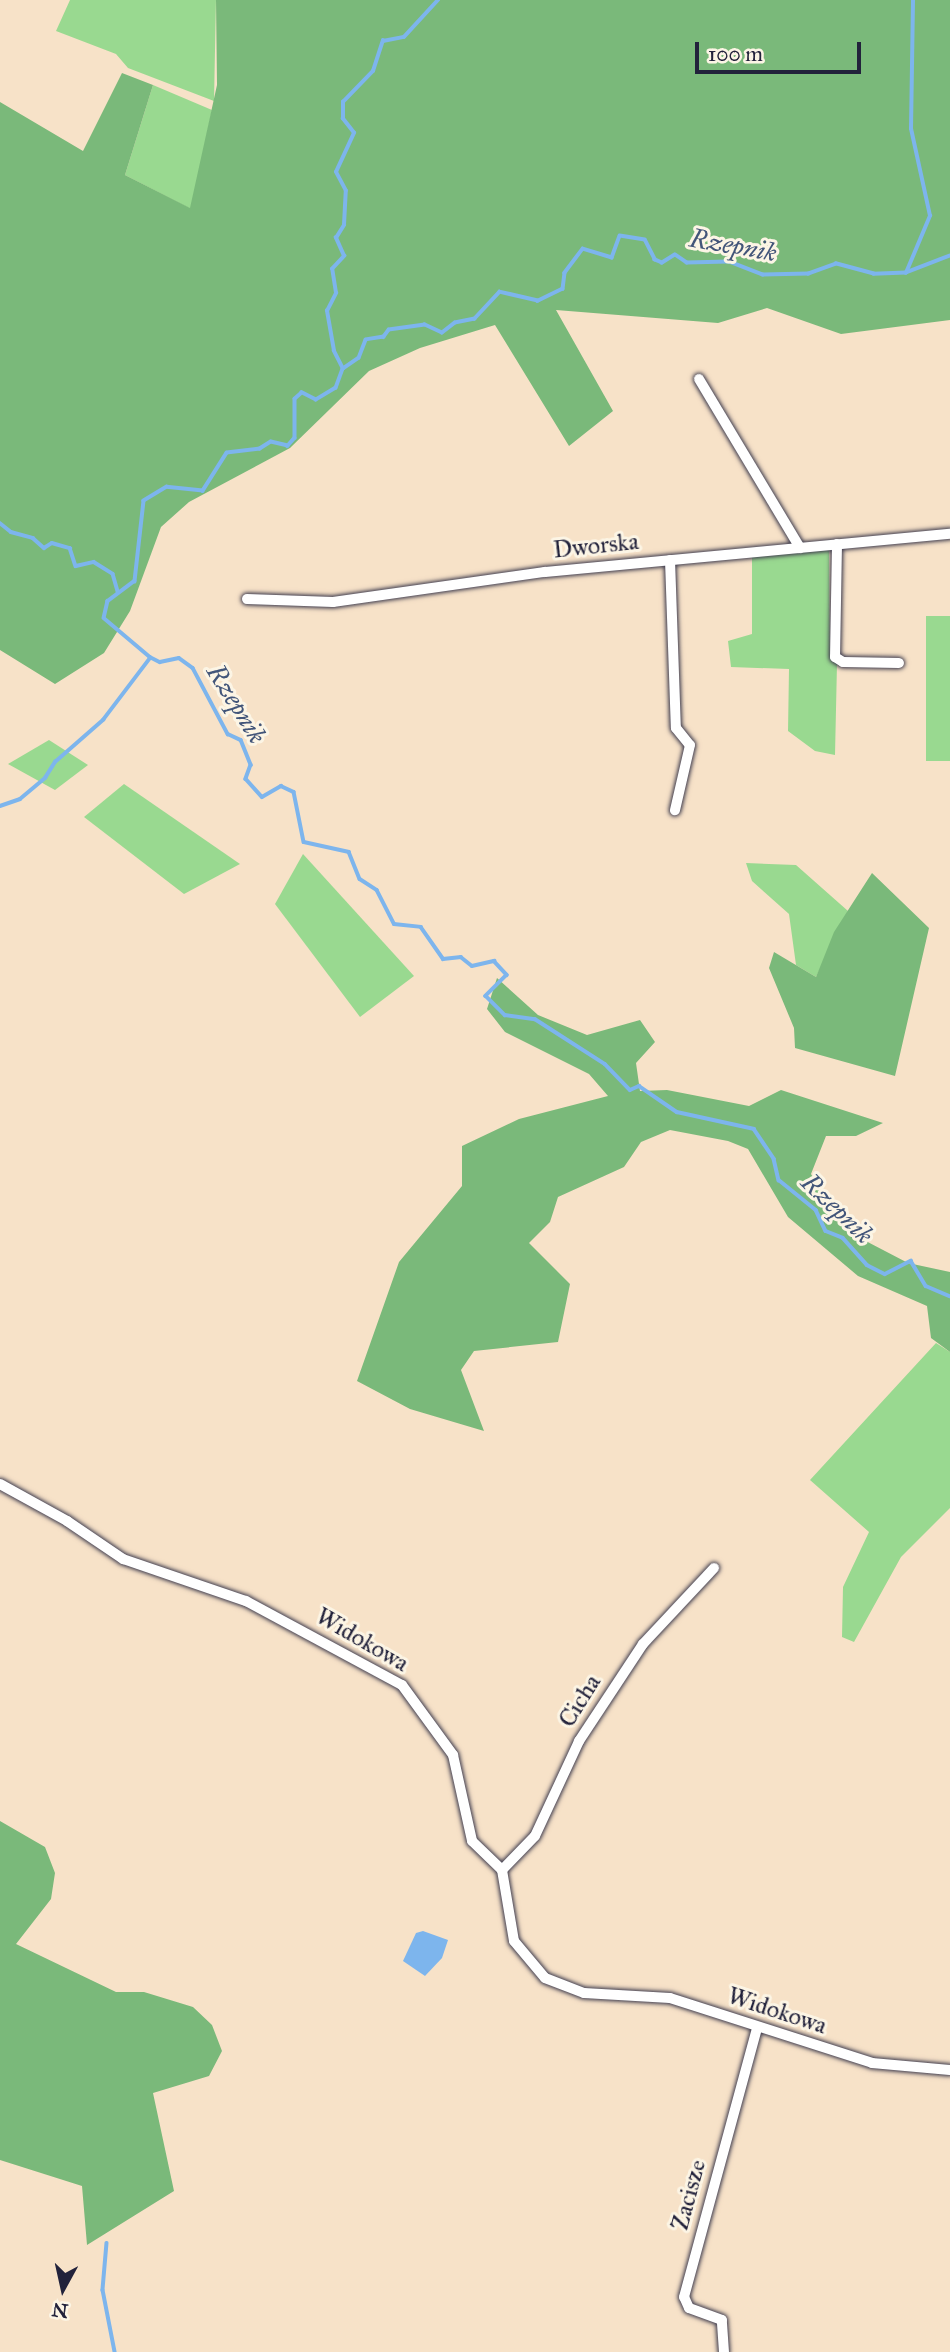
<!DOCTYPE html>
<html>
<head>
<meta charset="utf-8">
<style>
	body { margin:0 }
	#map { position:relative; width:950px; height:2352px; overflow:hidden; background:#f7e2c8; font-family:"IM FELL Great Primer",serif }
	div>[style] { position:absolute }
	[style*='--x'] { left:calc(var(--x)*1px); top:calc(var(--y)*1px); width:calc(var(--w)*1px); rotate:calc(var(--a)*1deg) }
	.green>* { inset:0; background:#99d990; transform-origin:0 0 }
	.forest>* { inset:0; background:#7ab97a }
	.water>* { inset:0; background:#7db5ed }
	.stream>* { height:3.5px; margin:-1.75px; padding:0 1.75px; transform-origin:1.75px; border-radius:1.75px; background:#7db5ed }
	.roads { filter:drop-shadow(0 0 2px #423f50) drop-shadow(0 0 2px #423f50) }
	.street>* { height:10px; margin:-5px; padding:0 5px; transform-origin:5px; border-radius:5px; background:#fff }
	span { translate:-50% -50%; white-space:nowrap; text-align:center; line-height:1.15; -webkit-text-stroke:6px #fcf5e5; paint-order:stroke }
	.street-label { font-size:24px; color:#22223b }
	.water-label { font-size:26px; color:#425579; font-style:italic }
	.north { position:absolute; left:28px; top:2254px; width:70px; height:70px; -webkit-text-stroke:5px #fcf5e5; paint-order:stroke; rotate:188deg; font-size:19px; font-weight:700; line-height:28px; text-align:center; color:#22223b }
	.north::after { content:''; display:block; margin:auto; width:24px; height:32px; background:#22223b; clip-path:polygon(50% 0,100% 100%,50% 72%,0 100%) }
	.scale { position:absolute; left:695px; top:42px; width:166px; height:32px; box-sizing:border-box; border:4px solid #22223b; border-top:0; padding-left:9px; font-size:21px; line-height:24px; white-space:nowrap; color:#22223b; -webkit-text-stroke:5px #fcf5e5; paint-order:stroke }
</style>
</head>
<body>
<div id="map">
	<div class="green">
		<div style="clip-path:polygon(70px 0,216px 0,214px 101px,128px 68px,116px 54px,56px 31px)"></div>
		<div style="clip-path:polygon(153px 85px,212px 110px,191px 209px,125px 175px)"></div>
		<div style="clip-path:polygon(829px 549px,830px 657px,837px 664px,835px 755px,815px 751px,788px 731px,789px 669px,731px 667px,728px 641px,752px 634px,752px 557px)"></div>
		<div style="left:950px;top:616px;width:145px;height:24px;rotate:90deg"></div>
		<div style="clip-path:polygon(49px 740px,88px 765px,55px 790px,8px 764px)"></div>
		<div style="clip-path:polygon(124px 784px,240px 864px,184px 894px,84px 817px)"></div>
		<div style="clip-path:polygon(303px 854px,414px 976px,360px 1017px,275px 904px)"></div>
		<div style="clip-path:polygon(746px 863px,796px 865px,848px 911px,816px 977px,796px 965px,789px 914px,752px 881px)"></div>
		<div style="clip-path:polygon(936px 1343px,950px 1352px,950px 1508px,901px 1557px,854px 1642px,842px 1637px,843px 1587px,869px 1532px,810px 1480px)"></div>
	</div>
	<div class="forest">
		<div style="clip-path:polygon(216px 0,950px 0,950px 320px,841px 334px,767px 308px,718px 323px,556px 310px,613px 411px,569px 446px,495px 325px,420px 348px,369px 371px,290px 448px,189px 502px,161px 527px,130px 611px,104px 653px,55px 684px,0 650px,0 102px,83px 151px,122px 73px,153px 85px,125px 175px,190px 208px,217px 85px)"></div>
		<div style="clip-path:polygon(872px 873px,929px 928px,895px 1076px,795px 1048px,794px 1028px,769px 968px,774px 952px,816px 977px,834px 932px)"></div>
		<div style="clip-path:polygon(497px 978px,538px 1015px,587px 1035px,640px 1020px,655px 1042px,636px 1063px,640px 1091px,667px 1090px,749px 1106px,781px 1090px,883px 1123px,856px 1136px,826px 1136px,811px 1174px,838px 1219px,860px 1238px,908px 1263px,950px 1272px,950px 1352px,931px 1338px,927px 1306px,858px 1276px,788px 1217px,748px 1149px,728px 1141px,670px 1130px,641px 1142px,624px 1167px,558px 1197px,550px 1222px,529px 1243px,570px 1284px,558px 1342px,474px 1351px,461px 1370px,484px 1431px,410px 1409px,357px 1381px,399px 1262px,462px 1186px,462px 1146px,519px 1119px,608px 1096px,589px 1074px,505px 1032px,487px 1009px)"></div>
		<div style="clip-path:polygon(0 1821px,45px 1847px,55px 1873px,51px 1899px,16px 1944px,116px 1992px,144px 1992px,193px 2007px,212px 2025px,222px 2051px,209px 2076px,153px 2093px,174px 2191px,87px 2245px,82px 2186px,0 2160px)"></div>
	</div>
	<div class="water">
		<div style="clip-path:polygon(423px 1931px,448px 1940px,442px 1958px,425px 1976px,403px 1961px,416px 1933px)"></div>
	</div>
	<div class="stream">
		<div style="--x:950;--y:256;--w:47;--a:158.9"></div>
		<div style="--x:906;--y:273;--w:32;--a:178"></div>
		<div style="--x:874;--y:274;--w:39;--a:-165"></div>
		<div style="--x:836;--y:264;--w:29;--a:160"></div>
		<div style="--x:809;--y:274;--w:46;--a:178.8"></div>
		<div style="--x:763;--y:275;--w:36;--a:-159"></div>
		<div style="--x:729;--y:262;--w:42;--a:178.6"></div>
		<div style="--x:687;--y:263;--w:14;--a:-146"></div>
		<div style="--x:675;--y:255;--w:15;--a:148"></div>
		<div style="--x:662;--y:263;--w:8;--a:-157"></div>
		<div style="--x:655;--y:260;--w:22;--a:-117"></div>
		<div style="--x:645;--y:240;--w:25;--a:-171"></div>
		<div style="--x:620;--y:236;--w:23;--a:110"></div>
		<div style="--x:612;--y:258;--w:30;--a:-163"></div>
		<div style="--x:583;--y:249;--w:30;--a:127"></div>
		<div style="--x:565;--y:273;--w:16;--a:97"></div>
		<div style="--x:563;--y:289;--w:28;--a:154"></div>
		<div style="--x:538;--y:301;--w:39;--a:-167"></div>
		<div style="--x:500;--y:292;--w:37;--a:133"></div>
		<div style="--x:475;--y:319;--w:20;--a:169"></div>
		<div style="--x:455;--y:323;--w:16;--a:142"></div>
		<div style="--x:442;--y:333;--w:19;--a:-155"></div>
		<div style="--x:425;--y:325;--w:36;--a:172"></div>
		<div style="--x:389;--y:330;--w:9;--a:126"></div>
		<div style="--x:384;--y:337;--w:18;--a:171"></div>
		<div style="--x:366;--y:340;--w:19;--a:111"></div>
		<div style="--x:359;--y:358;--w:19;--a:145"></div>
		<div style="--x:343;--y:369;--w:20;--a:110"></div>
		<div style="--x:336;--y:388;--w:23;--a:149"></div>
		<div style="--x:316;--y:400;--w:16;--a:-153"></div>
		<div style="--x:302;--y:393;--w:9;--a:139"></div>
		<div style="--x:295;--y:399;--w:39;--a:90"></div>
		<div style="--x:295;--y:438;--w:11;--a:131"></div>
		<div style="--x:288;--y:446;--w:17;--a:-167"></div>
		<div style="--x:271;--y:442;--w:13;--a:148"></div>
		<div style="--x:260;--y:449;--w:33;--a:173"></div>
		<div style="--x:227;--y:453;--w:45;--a:122.3"></div>
		<div style="--x:203;--y:491;--w:36;--a:-174"></div>
		<div style="--x:167;--y:487;--w:27;--a:149"></div>
		<div style="--x:144;--y:501;--w:81;--a:96.4"></div>
		<div style="--x:135;--y:581;--w:34;--a:143"></div>
		<div style="--x:108;--y:601;--w:17;--a:103"></div>
		<div style="--x:104;--y:618;--w:60;--a:40.3"></div>
		<div style="--x:150;--y:657;--w:11;--a:27"></div>
		<div style="--x:160;--y:662;--w:19;--a:-12"></div>
		<div style="--x:179;--y:658;--w:17;--a:36"></div>
		<div style="--x:193;--y:668;--w:75;--a:62.1"></div>
		<div style="--x:228;--y:734;--w:14;--a:25"></div>
		<div style="--x:241;--y:740;--w:27;--a:68"></div>
		<div style="--x:251;--y:765;--w:15;--a:110"></div>
		<div style="--x:246;--y:779;--w:24;--a:48"></div>
		<div style="--x:262;--y:797;--w:22;--a:-30"></div>
		<div style="--x:281;--y:786;--w:14;--a:25"></div>
		<div style="--x:294;--y:792;--w:51;--a:78.7"></div>
		<div style="--x:304;--y:842;--w:46;--a:12.5"></div>
		<div style="--x:349;--y:852;--w:29;--a:68"></div>
		<div style="--x:360;--y:879;--w:20;--a:33"></div>
		<div style="--x:377;--y:890;--w:38;--a:63"></div>
		<div style="--x:394;--y:924;--w:27;--a:6"></div>
		<div style="--x:421;--y:927;--w:39;--a:55"></div>
		<div style="--x:443;--y:959;--w:18;--a:-6"></div>
		<div style="--x:461;--y:957;--w:14;--a:39"></div>
		<div style="--x:472;--y:966;--w:23;--a:-13"></div>
		<div style="--x:494;--y:961;--w:19;--a:47"></div>
		<div style="--x:507;--y:975;--w:30;--a:135"></div>
		<div style="--x:486;--y:996;--w:27;--a:45"></div>
		<div style="--x:505;--y:1015;--w:30;--a:8"></div>
		<div style="--x:535;--y:1019;--w:83;--a:32.7"></div>
		<div style="--x:605;--y:1064;--w:36;--a:46"></div>
		<div style="--x:630;--y:1090;--w:10;--a:-24"></div>
		<div style="--x:639;--y:1086;--w:46;--a:34.4"></div>
		<div style="--x:677;--y:1112;--w:79;--a:12.4"></div>
		<div style="--x:754;--y:1129;--w:36;--a:56"></div>
		<div style="--x:774;--y:1159;--w:22;--a:77"></div>
		<div style="--x:779;--y:1180;--w:48;--a:39"></div>
		<div style="--x:816;--y:1210;--w:23;--a:65"></div>
		<div style="--x:826;--y:1231;--w:18;--a:22"></div>
		<div style="--x:843;--y:1238;--w:36;--a:48"></div>
		<div style="--x:867;--y:1265;--w:20;--a:27"></div>
		<div style="--x:885;--y:1274;--w:29;--a:-27"></div>
		<div style="--x:911;--y:1261;--w:29;--a:59"></div>
		<div style="--x:926;--y:1286;--w:26;--a:23"></div>
		<div style="--x:906;--y:273;--w:62;--a:-67.2"></div>
		<div style="--x:930;--y:216;--w:89;--a:-102.3"></div>
		<div style="--x:911;--y:129;--w:129;--a:-89.1"></div>
		<div style="--x:343;--y:369;--w:20;--a:-117"></div>
		<div style="--x:334;--y:351;--w:41;--a:-99.9"></div>
		<div style="--x:327;--y:311;--w:20;--a:-63"></div>
		<div style="--x:336;--y:293;--w:24;--a:-99"></div>
		<div style="--x:332;--y:269;--w:18;--a:-47"></div>
		<div style="--x:344;--y:256;--w:20;--a:-114"></div>
		<div style="--x:336;--y:238;--w:15;--a:-58"></div>
		<div style="--x:344;--y:225;--w:34;--a:-87"></div>
		<div style="--x:346;--y:191;--w:21;--a:-118"></div>
		<div style="--x:336;--y:172;--w:43;--a:-65.2"></div>
		<div style="--x:354;--y:133;--w:18;--a:-128"></div>
		<div style="--x:343;--y:119;--w:17;--a:-90"></div>
		<div style="--x:343;--y:102;--w:43;--a:-45.9"></div>
		<div style="--x:373;--y:71;--w:32;--a:-72"></div>
		<div style="--x:383;--y:41;--w:21;--a:-11"></div>
		<div style="--x:404;--y:37;--w:50;--a:-47.4"></div>
		<div style="--x:0;--y:523;--w:14;--a:39"></div>
		<div style="--x:11;--y:532;--w:23;--a:15"></div>
		<div style="--x:33;--y:538;--w:15;--a:42"></div>
		<div style="--x:44;--y:548;--w:9;--a:-32"></div>
		<div style="--x:52;--y:543;--w:19;--a:16"></div>
		<div style="--x:70;--y:548;--w:19;--a:72"></div>
		<div style="--x:76;--y:566;--w:18;--a:-13"></div>
		<div style="--x:94;--y:562;--w:22;--a:32"></div>
		<div style="--x:113;--y:574;--w:19;--a:74"></div>
		<div style="--x:0;--y:806;--w:21;--a:-19"></div>
		<div style="--x:20;--y:799;--w:33;--a:-40"></div>
		<div style="--x:45;--y:778;--w:19;--a:-58"></div>
		<div style="--x:55;--y:762;--w:64;--a:-41.2"></div>
		<div style="--x:103;--y:720;--w:78;--a:-52.8"></div>
		<div style="--x:107;--y:2243;--w:47;--a:94.9"></div>
		<div style="--x:103;--y:2290;--w:63;--a:79"></div>
	</div>
	<div class="roads">
		<div class="street">
			<div style="--x:699;--y:379;--w:197;--a:59.1"></div>
			<div style="--x:837;--y:544;--w:113;--a:91"></div>
			<div style="--x:835;--y:657;--w:9;--a:32"></div>
			<div style="--x:843;--y:662;--w:56;--a:1"></div>
			<div style="--x:670;--y:560;--w:168;--a:88"></div>
			<div style="--x:676;--y:728;--w:22;--a:51"></div>
			<div style="--x:690;--y:745;--w:67;--a:103"></div>
			<div style="--x:247;--y:599;--w:86;--a:2"></div>
			<div style="--x:333;--y:602;--w:214;--a:-8.1"></div>
			<div style="--x:545;--y:572;--w:407;--a:-5.4"></div>
			<div style="--x:0;--y:1484;--w:77;--a:28.9"></div>
			<div style="--x:67;--y:1521;--w:68;--a:34.2"></div>
			<div style="--x:123;--y:1559;--w:130;--a:18.9"></div>
			<div style="--x:246;--y:1601;--w:177;--a:28.3"></div>
			<div style="--x:402;--y:1685;--w:87;--a:53.9"></div>
			<div style="--x:453;--y:1755;--w:88;--a:77.5"></div>
			<div style="--x:472;--y:1841;--w:42;--a:44"></div>
			<div style="--x:502;--y:1870;--w:72;--a:80.4"></div>
			<div style="--x:514;--y:1941;--w:48;--a:50"></div>
			<div style="--x:545;--y:1978;--w:42;--a:21"></div>
			<div style="--x:584;--y:1993;--w:86;--a:3.3"></div>
			<div style="--x:670;--y:1998;--w:212;--a:17.8"></div>
			<div style="--x:872;--y:2063;--w:78;--a:5.1"></div>
			<div style="--x:502;--y:1870;--w:47;--a:-45.9"></div>
			<div style="--x:535;--y:1836;--w:105;--a:-65.1"></div>
			<div style="--x:579;--y:1741;--w:116;--a:-56.6"></div>
			<div style="--x:643;--y:1644;--w:104;--a:-46.9"></div>
			<div style="--x:724;--y:2352;--w:32;--a:-94"></div>
			<div style="--x:722;--y:2320;--w:35;--a:-160"></div>
			<div style="--x:689;--y:2308;--w:12;--a:-114"></div>
			<div style="--x:684;--y:2297;--w:279;--a:-74.8"></div>
		</div>
	</div>
	<div class="street-label">
		<span style="left:596px;top:546px;rotate:-6deg">Dworska</span>
		<span style="left:362px;top:1640px;rotate:30deg">Widokowa</span>
		<span style="left:580px;top:1701px;rotate:-58deg">Cicha</span>
		<span style="left:777px;top:2011px;rotate:18deg">Widokowa</span>
		<span style="left:689px;top:2195px;rotate:-75deg">Zacisze</span>
	</div>
	<div class="water-label">
		<span style="left:733px;top:246px;rotate:10deg">Rzepnik</span>
		<span style="left:236px;top:704px;rotate:58deg">Rzepnik</span>
		<span style="left:837px;top:1209px;rotate:44deg">Rzepnik</span>
	</div>
	<div class="north">N</div>
	<div class="scale">100 m</div>
</div>
</body>
</html>
